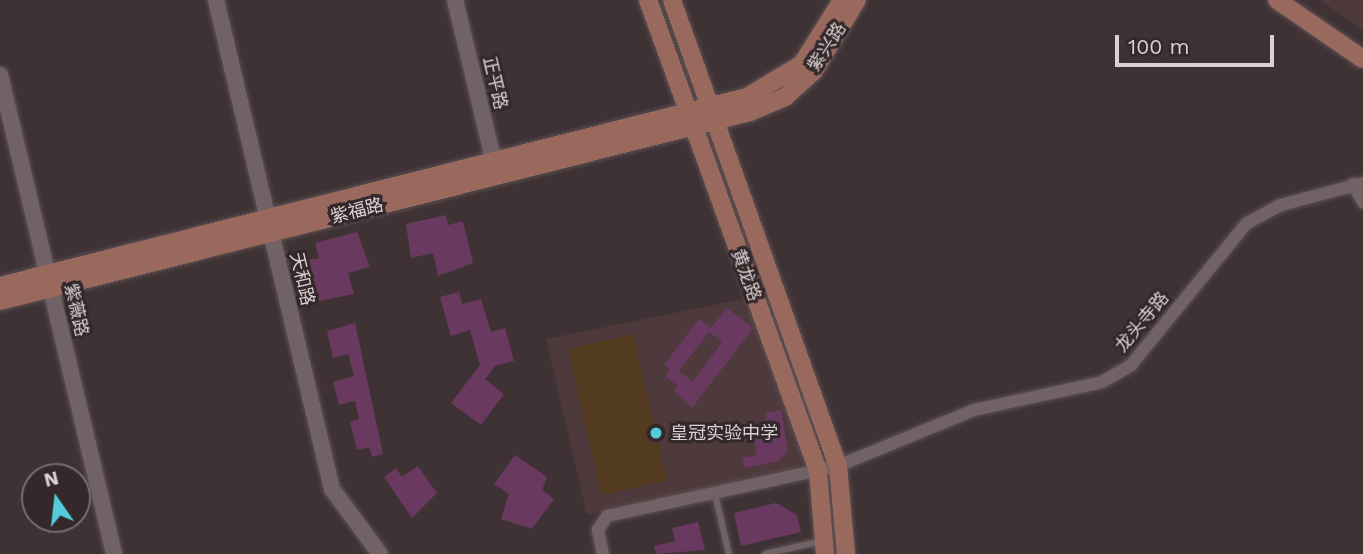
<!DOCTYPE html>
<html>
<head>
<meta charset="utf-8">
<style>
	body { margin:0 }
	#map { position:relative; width:1363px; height:554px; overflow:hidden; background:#3f3234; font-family:"Work Sans","Noto Sans SC",sans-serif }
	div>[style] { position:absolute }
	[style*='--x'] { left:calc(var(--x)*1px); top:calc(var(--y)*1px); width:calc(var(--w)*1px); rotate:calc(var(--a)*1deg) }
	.built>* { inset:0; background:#4e3a3d }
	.green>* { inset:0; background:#523b1f; transform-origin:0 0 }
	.building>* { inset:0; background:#693960 }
	.roads { filter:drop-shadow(0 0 2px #5c5053) drop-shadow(0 0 2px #5c5053) }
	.service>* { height:6px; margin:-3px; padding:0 3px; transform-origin:3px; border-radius:3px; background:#716365 }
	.minor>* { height:12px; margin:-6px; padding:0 6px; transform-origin:6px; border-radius:6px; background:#716365 }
	.tertiary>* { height:16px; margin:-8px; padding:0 8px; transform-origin:8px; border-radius:8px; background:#716365 }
	.secondary>* { height:18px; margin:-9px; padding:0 9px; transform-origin:9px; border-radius:9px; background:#99695e }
	.dots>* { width:19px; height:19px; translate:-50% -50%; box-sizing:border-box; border:4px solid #34282a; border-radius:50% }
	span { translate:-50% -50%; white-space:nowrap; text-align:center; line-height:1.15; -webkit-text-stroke:6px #34282a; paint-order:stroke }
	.street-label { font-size:18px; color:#dbd2d4 }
	.poi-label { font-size:18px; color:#dbd2d4 }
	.left { translate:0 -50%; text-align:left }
	.north { position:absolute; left:21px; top:463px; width:70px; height:70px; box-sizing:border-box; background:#34282a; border:2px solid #776c6e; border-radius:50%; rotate:346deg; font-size:19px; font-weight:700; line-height:28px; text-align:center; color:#dbd2d4 }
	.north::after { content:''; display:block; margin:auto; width:24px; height:32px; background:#52cbda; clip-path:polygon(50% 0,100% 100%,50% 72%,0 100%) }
	.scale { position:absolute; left:1115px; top:35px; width:159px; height:32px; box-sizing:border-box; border:4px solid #dbd2d4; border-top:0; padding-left:9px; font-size:21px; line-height:24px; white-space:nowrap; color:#dbd2d4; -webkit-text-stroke:5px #34282a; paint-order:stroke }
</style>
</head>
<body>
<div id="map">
	<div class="built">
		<div style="clip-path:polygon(1320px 0,1363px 0,1363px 30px)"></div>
		<div style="clip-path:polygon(748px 298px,805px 454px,798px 468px,587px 515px,546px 339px)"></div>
	</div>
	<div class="green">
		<div style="left:633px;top:334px;width:150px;height:67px;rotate:77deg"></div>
	</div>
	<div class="building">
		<div style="clip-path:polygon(446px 215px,448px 225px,463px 221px,473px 263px,438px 276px,433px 253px,411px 258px,406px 224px)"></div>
		<div style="clip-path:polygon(357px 232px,370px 267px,348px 273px,354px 294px,319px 301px,309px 260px,319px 258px,315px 243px)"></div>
		<div style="clip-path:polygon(459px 292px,462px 304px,481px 299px,491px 332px,505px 328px,514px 361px,495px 366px,485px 379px,504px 394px,481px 425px,451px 403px,480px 365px,470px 330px,451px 336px,440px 297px)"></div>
		<div style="clip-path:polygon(evenodd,727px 308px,753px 328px,692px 408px,674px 391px,678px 386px,665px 376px,670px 369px,664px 365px,699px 319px,711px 328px,727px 308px,709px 332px,722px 342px,693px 381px,679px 371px,709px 332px)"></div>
		<div style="clip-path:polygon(355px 323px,383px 454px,372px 457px,369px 447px,357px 450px,350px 422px,359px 419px,355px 401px,339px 405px,333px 382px,354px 376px,348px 354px,333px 358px,327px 331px)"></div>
		<div style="clip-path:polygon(781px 410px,788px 451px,779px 461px,744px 468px,742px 458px,757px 455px,754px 440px,770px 437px,765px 413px)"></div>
		<div style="clip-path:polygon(515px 455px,547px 477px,542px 490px,554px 499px,532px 529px,501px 519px,509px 494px,494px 484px)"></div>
		<div style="clip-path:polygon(418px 466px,437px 493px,412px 518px,384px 477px,396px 468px,402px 477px)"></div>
		<div style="clip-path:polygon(776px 503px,797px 515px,801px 532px,741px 546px,734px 513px)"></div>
		<div style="clip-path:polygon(698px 522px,705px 550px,656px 554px,654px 546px,675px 541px,672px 528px)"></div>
	</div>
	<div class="roads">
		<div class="service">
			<div style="--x:715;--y:494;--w:62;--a:76.9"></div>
			<div style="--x:765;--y:554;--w:58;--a:-12.8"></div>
		</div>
		<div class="minor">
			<div style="--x:1353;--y:184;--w:21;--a:61"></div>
			<div style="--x:603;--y:554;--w:25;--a:-102"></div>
			<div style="--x:598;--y:530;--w:17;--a:-57"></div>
			<div style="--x:607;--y:516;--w:236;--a:-12.2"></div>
			<div style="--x:838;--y:466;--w:147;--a:-22.4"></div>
			<div style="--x:974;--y:410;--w:131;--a:-12.3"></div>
			<div style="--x:1102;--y:382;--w:34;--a:-30"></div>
			<div style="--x:1131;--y:365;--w:183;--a:-50.8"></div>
			<div style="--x:1247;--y:223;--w:38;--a:-28"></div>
			<div style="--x:1281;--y:205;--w:85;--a:-15"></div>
		</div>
		<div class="tertiary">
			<div style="--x:216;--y:0;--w:503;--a:76.66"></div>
			<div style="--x:332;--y:489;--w:81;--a:53.6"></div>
			<div style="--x:455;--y:0;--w:176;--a:76.5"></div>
			<div style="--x:0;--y:75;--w:492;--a:76.6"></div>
		</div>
		<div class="secondary">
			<div style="--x:648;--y:0;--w:501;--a:70.15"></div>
			<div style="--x:818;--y:471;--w:83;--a:85.2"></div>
			<div style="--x:672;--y:0;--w:495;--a:70.4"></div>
			<div style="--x:838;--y:466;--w:88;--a:84.8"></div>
			<div style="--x:1277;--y:0;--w:104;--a:34.5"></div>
			<div style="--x:0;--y:286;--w:771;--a:-14.2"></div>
			<div style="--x:747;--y:97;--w:64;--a:-31"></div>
			<div style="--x:802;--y:64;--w:75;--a:-58"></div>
			<div style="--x:0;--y:301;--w:773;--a:-14.14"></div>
			<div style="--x:750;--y:112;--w:38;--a:-23"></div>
			<div style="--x:785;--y:97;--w:38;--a:-42"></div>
			<div style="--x:813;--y:72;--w:84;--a:-58.6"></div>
		</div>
	</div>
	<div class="dots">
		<div style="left:656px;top:433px;background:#52cbda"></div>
	</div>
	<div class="street-label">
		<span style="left:827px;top:47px;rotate:-57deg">紫兴路</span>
		<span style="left:495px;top:83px;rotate:77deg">正平路</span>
		<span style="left:357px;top:211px;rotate:-14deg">紫福路</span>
		<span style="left:746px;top:275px;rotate:70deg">黄龙路</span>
		<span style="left:302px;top:279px;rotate:77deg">天和路</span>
		<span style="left:76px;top:310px;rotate:77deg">紫薇路</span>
		<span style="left:1142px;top:322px;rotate:-50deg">龙头寺路</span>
	</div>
	<div class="poi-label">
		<span class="left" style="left:670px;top:433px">皇冠实验中学</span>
	</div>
	<div class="north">N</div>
	<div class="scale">100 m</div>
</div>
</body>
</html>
